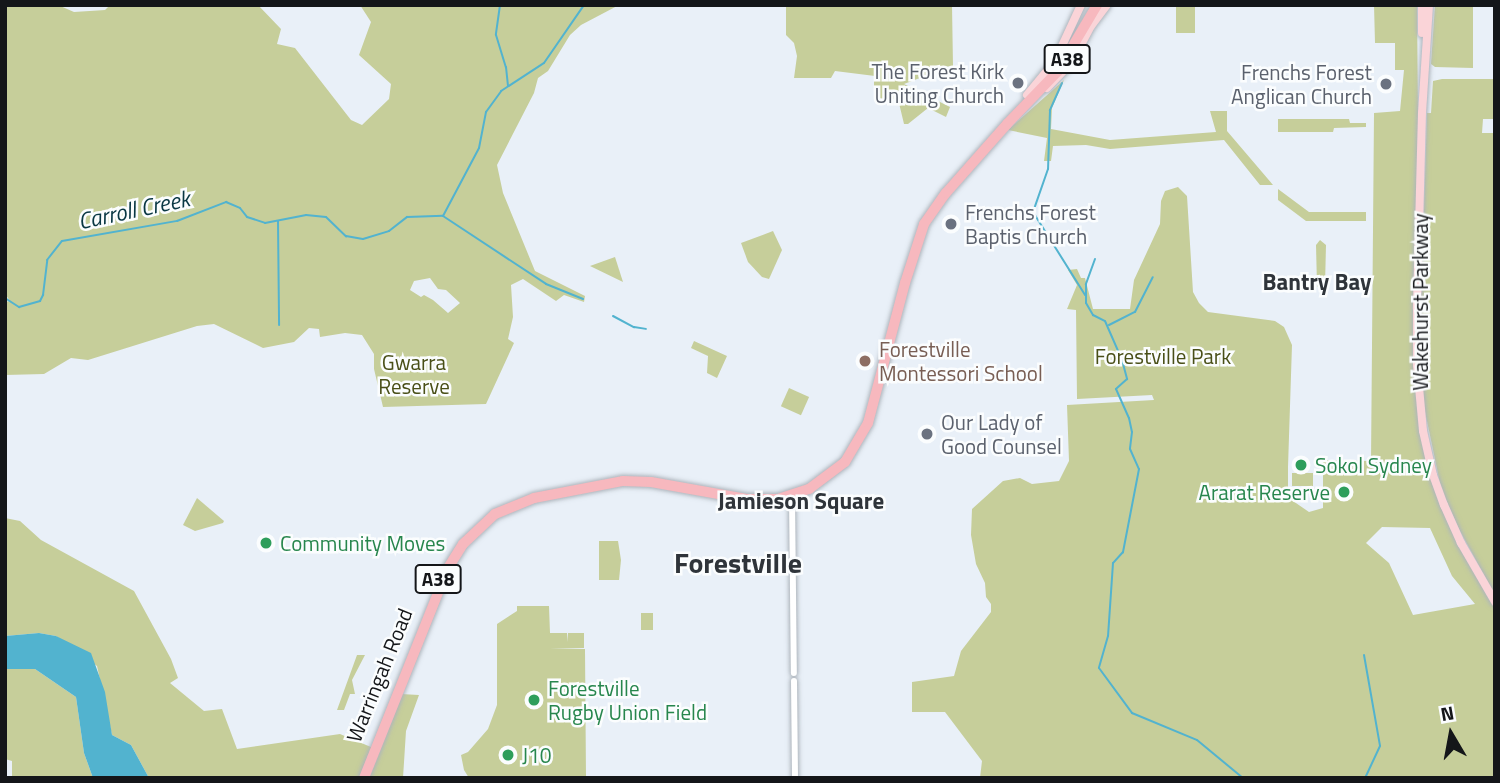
<!DOCTYPE html>
<html>
<head>
<meta charset="utf-8">
<style>
	body { margin:0 }
	#map { position:relative; width:1500px; height:783px; overflow:hidden; background:#e9f0f8; font-family:"Titillium Web",sans-serif }
	div>[style] { position:absolute }
	[style*='--x'] { left:calc(var(--x)*1px); top:calc(var(--y)*1px); width:calc(var(--w)*1px); rotate:calc(var(--a)*1deg) }
	.green>* { inset:0; background:#c6ce9a; transform-origin:0 0 }
	.water>* { inset:0; background:#52b3cf }
	.stream>* { height:2px; margin:-1px; padding:0 1px; transform-origin:1px; border-radius:1px; background:#52b3cf }
	.roads { filter:drop-shadow(0 0 2px #aeb5bc) drop-shadow(0 0 2px #aeb5bc) }
	.secondary>* { height:6px; margin:-3px; padding:0 3px; transform-origin:3px; border-radius:3px; background:#fff }
	.primary>* { height:8px; margin:-4px; padding:0 4px; transform-origin:4px; border-radius:4px; background:#fad4d8 }
	.highway>* { height:10px; margin:-5px; padding:0 5px; transform-origin:5px; border-radius:5px; background:#f7b8be }
	.dots>* { width:19px; height:19px; translate:-50% -50%; box-sizing:border-box; border:4px solid #fbfdfe; border-radius:50% }
	span { translate:-50% -50%; white-space:nowrap; text-align:center; line-height:1.15; -webkit-text-stroke:5px #fbfdfe; paint-order:stroke }
	.shield-label span { padding:2px 5px; background:#fbfdfe; border:2px solid; border-radius:5px; -webkit-text-stroke-width:0 }
	.shield-label { font-size:19px; color:#141619; font-weight:700 }
	.worship-label { font-size:21px; color:#5b616d }
	.right { translate:-100% -50%; text-align:right }
	.left { translate:0 -50%; text-align:left }
	.street-label { font-size:21px; color:#141619 }
	.education-label { font-size:21px; color:#785e54 }
	.park-label { font-size:21px; color:#494f17 }
	.leisure-label { font-size:21px; color:#27864d }
	.water-label { font-size:23px; color:#093743; font-style:italic }
	.neighbourhood-label { font-size:23px; color:#2f343a; font-weight:700 }
	.district-label { font-size:28px; color:#2f343a; font-weight:700 }
	.frame { position:absolute; inset:0; border:7px solid #141619; pointer-events:none }
	.north { position:absolute; left:1416px; top:699px; width:70px; height:70px; -webkit-text-stroke:5px #fbfdfe; paint-order:stroke; rotate:350deg; font-size:19px; font-weight:700; line-height:28px; text-align:center; color:#141619 }
	.north::after { content:''; display:block; margin:auto; width:24px; height:32px; background:#141619; clip-path:polygon(50% 0,100% 100%,50% 72%,0 100%) }
</style>
</head>
<body>
<div id="map">
	<div class="green">
		<div style="clip-path:polygon(evenodd,5px 5px,58px 5px,74px 12px,105px 10px,110px 5px,258px 5px,281px 29px,277px 44px,295px 48px,351px 120px,362px 125px,389px 99px,391px 84px,359px 55px,371px 22px,360px 5px,619px 5px,581px 25px,570px 35px,548px 71px,538px 78px,534px 93px,497px 165px,503px 193px,535px 271px,585px 296px,584px 302px,564px 295px,556px 301px,523px 279px,511px 285px,513px 317px,508px 339px,514px 343px,486px 404px,383px 407px,374px 369px,374px 354px,362px 335px,345px 333px,320px 337px,319px 329px,309px 328px,294px 342px,263px 348px,214px 324px,197px 326px,88px 360px,71px 358px,44px 374px,5px 375px,5px 302px,10px 301px,5px 294px,5px 5px,430px 278px,438px 289px,446px 290px,460px 303px,448px 313px,433px 300px,424px 295px,421px 297px,410px 290px,414px 281px,430px 278px)"></div>
		<div style="clip-path:polygon(786px 5px,952px 5px,953px 66px,931px 68px,925px 76px,904px 84px,950px 107px,946px 117px,928px 108px,908px 124px,904px 124px,898px 99px,874px 98px,874px 79px,879px 78px,875px 76px,835px 71px,831px 78px,794px 78px,797px 56px,794px 43px,786px 35px)"></div>
		<div style="left:1176px;top:5px;width:19px;height:28px"></div>
		<div style="clip-path:polygon(evenodd,1374px 5px,1417px 5px,1421px 434px,1462px 552px,1495px 608px,1495px 778px,980px 778px,982px 761px,945px 712px,912px 712px,912px 682px,954px 676px,961px 651px,991px 612px,991px 604px,986px 597px,985px 583px,976px 564px,971px 535px,972px 509px,1003px 481px,1020px 478px,1032px 484px,1059px 481px,1069px 461px,1067px 405px,1154px 400px,1152px 395px,1077px 399px,1076px 310px,1067px 309px,1077px 285px,1068px 270px,1077px 269px,1081px 278px,1085px 278px,1093px 309px,1130px 309px,1134px 280px,1160px 224px,1161px 201px,1165px 191px,1178px 187px,1187px 196px,1193px 292px,1199px 303px,1208px 312px,1275px 321px,1284px 327px,1292px 345px,1288px 467px,1288px 494px,1293px 501px,1309px 512px,1323px 508px,1323px 460px,1371px 461px,1374px 113px,1400px 111px,1404px 70px,1395px 70px,1395px 43px,1375px 43px,1374px 5px,1382px 527px,1430px 528px,1452px 576px,1475px 604px,1413px 615px,1389px 563px,1366px 543px,1382px 527px)"></div>
		<div style="clip-path:polygon(1435px 5px,1473px 5px,1473px 68px,1435px 67px,1431px 64px)"></div>
		<div style="clip-path:polygon(1442px 79px,1495px 79px,1495px 119px,1483px 119px,1482px 133px,1495px 133px,1495px 595px,1459px 529px,1441px 488px,1422px 397px,1420px 340px,1427px 113px,1431px 113px,1433px 81px)"></div>
		<div style="clip-path:polygon(1064px 80px,1052px 108px,1051px 129px,1110px 140px,1216px 132px,1210px 111px,1227px 111px,1227px 131px,1273px 185px,1260px 185px,1224px 140px,1110px 149px,1086px 145px,1053px 146px,1051px 161px,1044px 161px,1047px 138px,1008px 130px)"></div>
		<div style="clip-path:polygon(1278px 119px,1349px 119px,1350px 123px,1366px 123px,1366px 127px,1334px 128px,1333px 132px,1278px 132px)"></div>
		<div style="clip-path:polygon(1278px 189px,1309px 212px,1366px 212px,1366px 221px,1306px 221px,1278px 200px)"></div>
		<div style="clip-path:polygon(773px 231px,782px 250px,769px 279px,762px 277px,748px 262px,741px 243px)"></div>
		<div style="clip-path:polygon(1320px 240px,1326px 245px,1325px 286px,1321px 291px,1317px 286px,1316px 245px)"></div>
		<div style="clip-path:polygon(615px 257px,623px 282px,590px 266px)"></div>
		<div style="clip-path:polygon(694px 341px,727px 356px,717px 378px,707px 373px,708px 356px,691px 348px)"></div>
		<div style="left:789px;top:388px;width:22px;height:20px;rotate:24deg"></div>
		<div style="left:1313px;top:473px;width:13px;height:21px;rotate:90deg"></div>
		<div style="clip-path:polygon(197px 498px,224px 521px,223px 523px,195px 531px,183px 525px)"></div>
		<div style="clip-path:polygon(5px 518px,20px 521px,41px 540px,134px 591px,171px 659px,178px 678px,170px 683px,204px 711px,222px 709px,237px 749px,340px 734px,378px 750px,401px 694px,419px 695px,406px 731px,403px 778px,149px 778px,131px 745px,112px 735px,97px 666px,56px 636px,39px 633px,5px 636px)"></div>
		<div style="clip-path:polygon(599px 541px,618px 541px,621px 560px,619px 580px,599px 580px)"></div>
		<div style="clip-path:polygon(517px 606px,549px 606px,550px 633px,567px 633px,567px 642px,568px 633px,584px 633px,584px 648px,550px 649px,585px 649px,586px 778px,469px 778px,464px 770px,461px 755px,468px 752px,488px 729px,497px 705px,497px 624px,517px 611px)"></div>
		<div style="left:641px;top:613px;width:12px;height:17px"></div>
		<div style="clip-path:polygon(357px 655px,365px 655px,352px 680px,355px 694px,350px 694px,344px 710px,337px 710px)"></div>
		<div style="clip-path:polygon(5px 669px,35px 669px,76px 697px,84px 753px,93px 778px,8px 778px,12px 777px,12px 761px,5px 759px)"></div>
	</div>
	<div class="water">
		<div style="clip-path:polygon(39px 633px,56px 636px,91px 653px,105px 692px,112px 735px,131px 745px,149px 778px,93px 778px,84px 753px,76px 697px,35px 669px,5px 669px,5px 636px)"></div>
	</div>
	<div class="stream">
		<div style="--x:500;--y:5;--w:30;--a:98"></div>
		<div style="--x:496;--y:35;--w:34;--a:73"></div>
		<div style="--x:506;--y:67;--w:19;--a:84"></div>
		<div style="--x:1069;--y:72;--w:8;--a:-40"></div>
		<div style="--x:1062;--y:83;--w:30;--a:114"></div>
		<div style="--x:1050;--y:110;--w:59;--a:91.9"></div>
		<div style="--x:1048;--y:169;--w:46;--a:109.2"></div>
		<div style="--x:1033;--y:212;--w:98;--a:57.9"></div>
		<div style="--x:443;--y:216;--w:123;--a:33.4"></div>
		<div style="--x:546;--y:284;--w:40;--a:22"></div>
		<div style="--x:278;--y:221;--w:104;--a:89.4"></div>
		<div style="--x:1095;--y:259;--w:27;--a:110"></div>
		<div style="--x:1086;--y:284;--w:19;--a:90"></div>
		<div style="--x:1086;--y:303;--w:14;--a:60"></div>
		<div style="--x:1093;--y:315;--w:13;--a:27"></div>
		<div style="--x:1105;--y:321;--w:43;--a:66.4"></div>
		<div style="--x:1122;--y:360;--w:20;--a:75"></div>
		<div style="--x:1127;--y:379;--w:15;--a:138"></div>
		<div style="--x:1116;--y:389;--w:32;--a:66"></div>
		<div style="--x:1129;--y:418;--w:14;--a:78"></div>
		<div style="--x:1132;--y:432;--w:17;--a:97"></div>
		<div style="--x:1130;--y:449;--w:22;--a:66"></div>
		<div style="--x:1139;--y:469;--w:85;--a:100.9"></div>
		<div style="--x:1123;--y:552;--w:15;--a:132"></div>
		<div style="--x:1113;--y:563;--w:73;--a:93.9"></div>
		<div style="--x:1108;--y:636;--w:33;--a:106"></div>
		<div style="--x:1099;--y:668;--w:56;--a:53.7"></div>
		<div style="--x:1132;--y:713;--w:70;--a:22.6"></div>
		<div style="--x:1197;--y:740;--w:60;--a:39.6"></div>
		<div style="--x:5;--y:298;--w:17;--a:33"></div>
		<div style="--x:19;--y:307;--w:22;--a:-16"></div>
		<div style="--x:40;--y:301;--w:7;--a:-63"></div>
		<div style="--x:43;--y:295;--w:35;--a:-83"></div>
		<div style="--x:47;--y:260;--w:24;--a:-52"></div>
		<div style="--x:62;--y:241;--w:117;--a:-9.9"></div>
		<div style="--x:177;--y:221;--w:53;--a:-21.2"></div>
		<div style="--x:226;--y:202;--w:15;--a:23"></div>
		<div style="--x:240;--y:208;--w:11;--a:52"></div>
		<div style="--x:247;--y:217;--w:19;--a:18"></div>
		<div style="--x:265;--y:223;--w:42;--a:-11"></div>
		<div style="--x:306;--y:215;--w:20;--a:6"></div>
		<div style="--x:326;--y:217;--w:28;--a:44"></div>
		<div style="--x:346;--y:236;--w:17;--a:10"></div>
		<div style="--x:363;--y:239;--w:27;--a:-17"></div>
		<div style="--x:389;--y:231;--w:23;--a:-38"></div>
		<div style="--x:407;--y:217;--w:36;--a:-2"></div>
		<div style="--x:443;--y:216;--w:77;--a:-62.1"></div>
		<div style="--x:479;--y:148;--w:37;--a:-79"></div>
		<div style="--x:486;--y:112;--w:26;--a:-54"></div>
		<div style="--x:501;--y:91;--w:51;--a:-33.1"></div>
		<div style="--x:544;--y:63;--w:70;--a:-55.4"></div>
		<div style="--x:613;--y:316;--w:24;--a:28"></div>
		<div style="--x:634;--y:327;--w:12;--a:9"></div>
		<div style="--x:1109;--y:325;--w:29;--a:-27"></div>
		<div style="--x:1135;--y:312;--w:39;--a:-63"></div>
		<div style="--x:1364;--y:655;--w:92;--a:80"></div>
		<div style="--x:1380;--y:746;--w:35;--a:115"></div>
	</div>
	<div class="roads">
		<div class="secondary">
			<div style="--x:792;--y:496;--w:177;--a:89.4"></div>
			<div style="--x:794;--y:681;--w:97;--a:89.4"></div>
		</div>
		<div class="primary">
			<div style="--x:1429;--y:5;--w:108;--a:93.7"></div>
			<div style="--x:1422;--y:113;--w:196;--a:91.5"></div>
			<div style="--x:1417;--y:309;--w:56;--a:90"></div>
			<div style="--x:1417;--y:365;--w:66;--a:84.8"></div>
			<div style="--x:1423;--y:431;--w:45;--a:77.2"></div>
			<div style="--x:1433;--y:475;--w:32;--a:70"></div>
			<div style="--x:1444;--y:505;--w:42;--a:65.9"></div>
			<div style="--x:1461;--y:543;--w:68;--a:60"></div>
			<div style="--x:1422;--y:33;--w:28;--a:-90"></div>
			<div style="--x:1047;--y:88;--w:36;--a:-46"></div>
			<div style="--x:1072;--y:62;--w:41;--a:-62.2"></div>
			<div style="--x:1091;--y:26;--w:26;--a:-53"></div>
			<div style="--x:1027;--y:95;--w:44;--a:-50.5"></div>
			<div style="--x:1055;--y:61;--w:62;--a:-65.1"></div>
		</div>
		<div class="highway">
			<div style="--x:364;--y:778;--w:226;--a:-68.2"></div>
			<div style="--x:448;--y:568;--w:28;--a:-58"></div>
			<div style="--x:463;--y:544;--w:44;--a:-43.2"></div>
			<div style="--x:495;--y:514;--w:42;--a:-22.3"></div>
			<div style="--x:534;--y:498;--w:91;--a:-10.8"></div>
			<div style="--x:623;--y:481;--w:28;--a:2"></div>
			<div style="--x:651;--y:482;--w:97;--a:10.1"></div>
			<div style="--x:746;--y:499;--w:32;--a:0"></div>
			<div style="--x:778;--y:499;--w:33;--a:-18"></div>
			<div style="--x:809;--y:489;--w:45;--a:-36.9"></div>
			<div style="--x:845;--y:462;--w:45;--a:-59.5"></div>
			<div style="--x:868;--y:423;--w:145;--a:-75.2"></div>
			<div style="--x:905;--y:283;--w:62;--a:-72.1"></div>
			<div style="--x:924;--y:224;--w:38;--a:-55"></div>
			<div style="--x:946;--y:193;--w:92;--a:-48.5"></div>
			<div style="--x:1007;--y:124;--w:74;--a:-46.1"></div>
			<div style="--x:1058;--y:71;--w:77;--a:-59.4"></div>
		</div>
	</div>
	<div class="dots">
		<div style="left:1018px;top:83px;background:#6b7280"></div>
		<div style="left:1386px;top:84px;background:#6b7280"></div>
		<div style="left:951px;top:224px;background:#6b7280"></div>
		<div style="left:865px;top:361px;background:#8d6e63"></div>
		<div style="left:927px;top:434px;background:#6b7280"></div>
		<div style="left:1301px;top:465px;background:#2e9e5b"></div>
		<div style="left:1344px;top:492px;background:#2e9e5b"></div>
		<div style="left:266px;top:543px;background:#2e9e5b"></div>
		<div style="left:534px;top:700px;background:#2e9e5b"></div>
		<div style="left:508px;top:755px;background:#2e9e5b"></div>
	</div>
	<div class="shield-label">
		<span style="left:1067px;top:59px">A38</span>
		<span style="left:438px;top:579px">A38</span>
	</div>
	<div class="worship-label">
		<span class="right" style="left:1004px;top:83px">The Forest Kirk<br>Uniting Church</span>
		<span class="right" style="left:1372px;top:84px">Frenchs Forest<br>Anglican Church</span>
		<span class="left" style="left:965px;top:224px">Frenchs Forest<br>Baptis Church</span>
		<span class="left" style="left:941px;top:434px">Our Lady of<br>Good Counsel</span>
	</div>
	<div class="street-label">
		<span style="left:1420px;top:302px;rotate:-90deg">Wakehurst Parkway</span>
		<span style="left:379px;top:675px;rotate:-68deg">Warringah Road</span>
	</div>
	<div class="education-label">
		<span class="left" style="left:879px;top:361px">Forestville<br>Montessori School</span>
	</div>
	<div class="park-label">
		<span style="left:1163px;top:356px">Forestville Park</span>
		<span style="left:414px;top:374px">Gwarra<br>Reserve</span>
	</div>
	<div class="leisure-label">
		<span class="left" style="left:1315px;top:465px">Sokol Sydney</span>
		<span class="right" style="left:1330px;top:492px">Ararat Reserve</span>
		<span class="left" style="left:280px;top:543px">Community Moves</span>
		<span class="left" style="left:548px;top:700px">Forestville<br>Rugby Union Field</span>
		<span class="left" style="left:522px;top:755px">J10</span>
	</div>
	<div class="water-label">
		<span style="left:134px;top:210px;rotate:-12deg">Carroll Creek</span>
	</div>
	<div class="neighbourhood-label">
		<span style="left:1317px;top:282px">Bantry Bay</span>
		<span style="left:801px;top:501px">Jamieson Square</span>
	</div>
	<div class="district-label">
		<span style="left:738px;top:563px">Forestville</span>
	</div>
	<div class="frame"></div>
	<div class="north">N</div>
</div>
</body>
</html>
